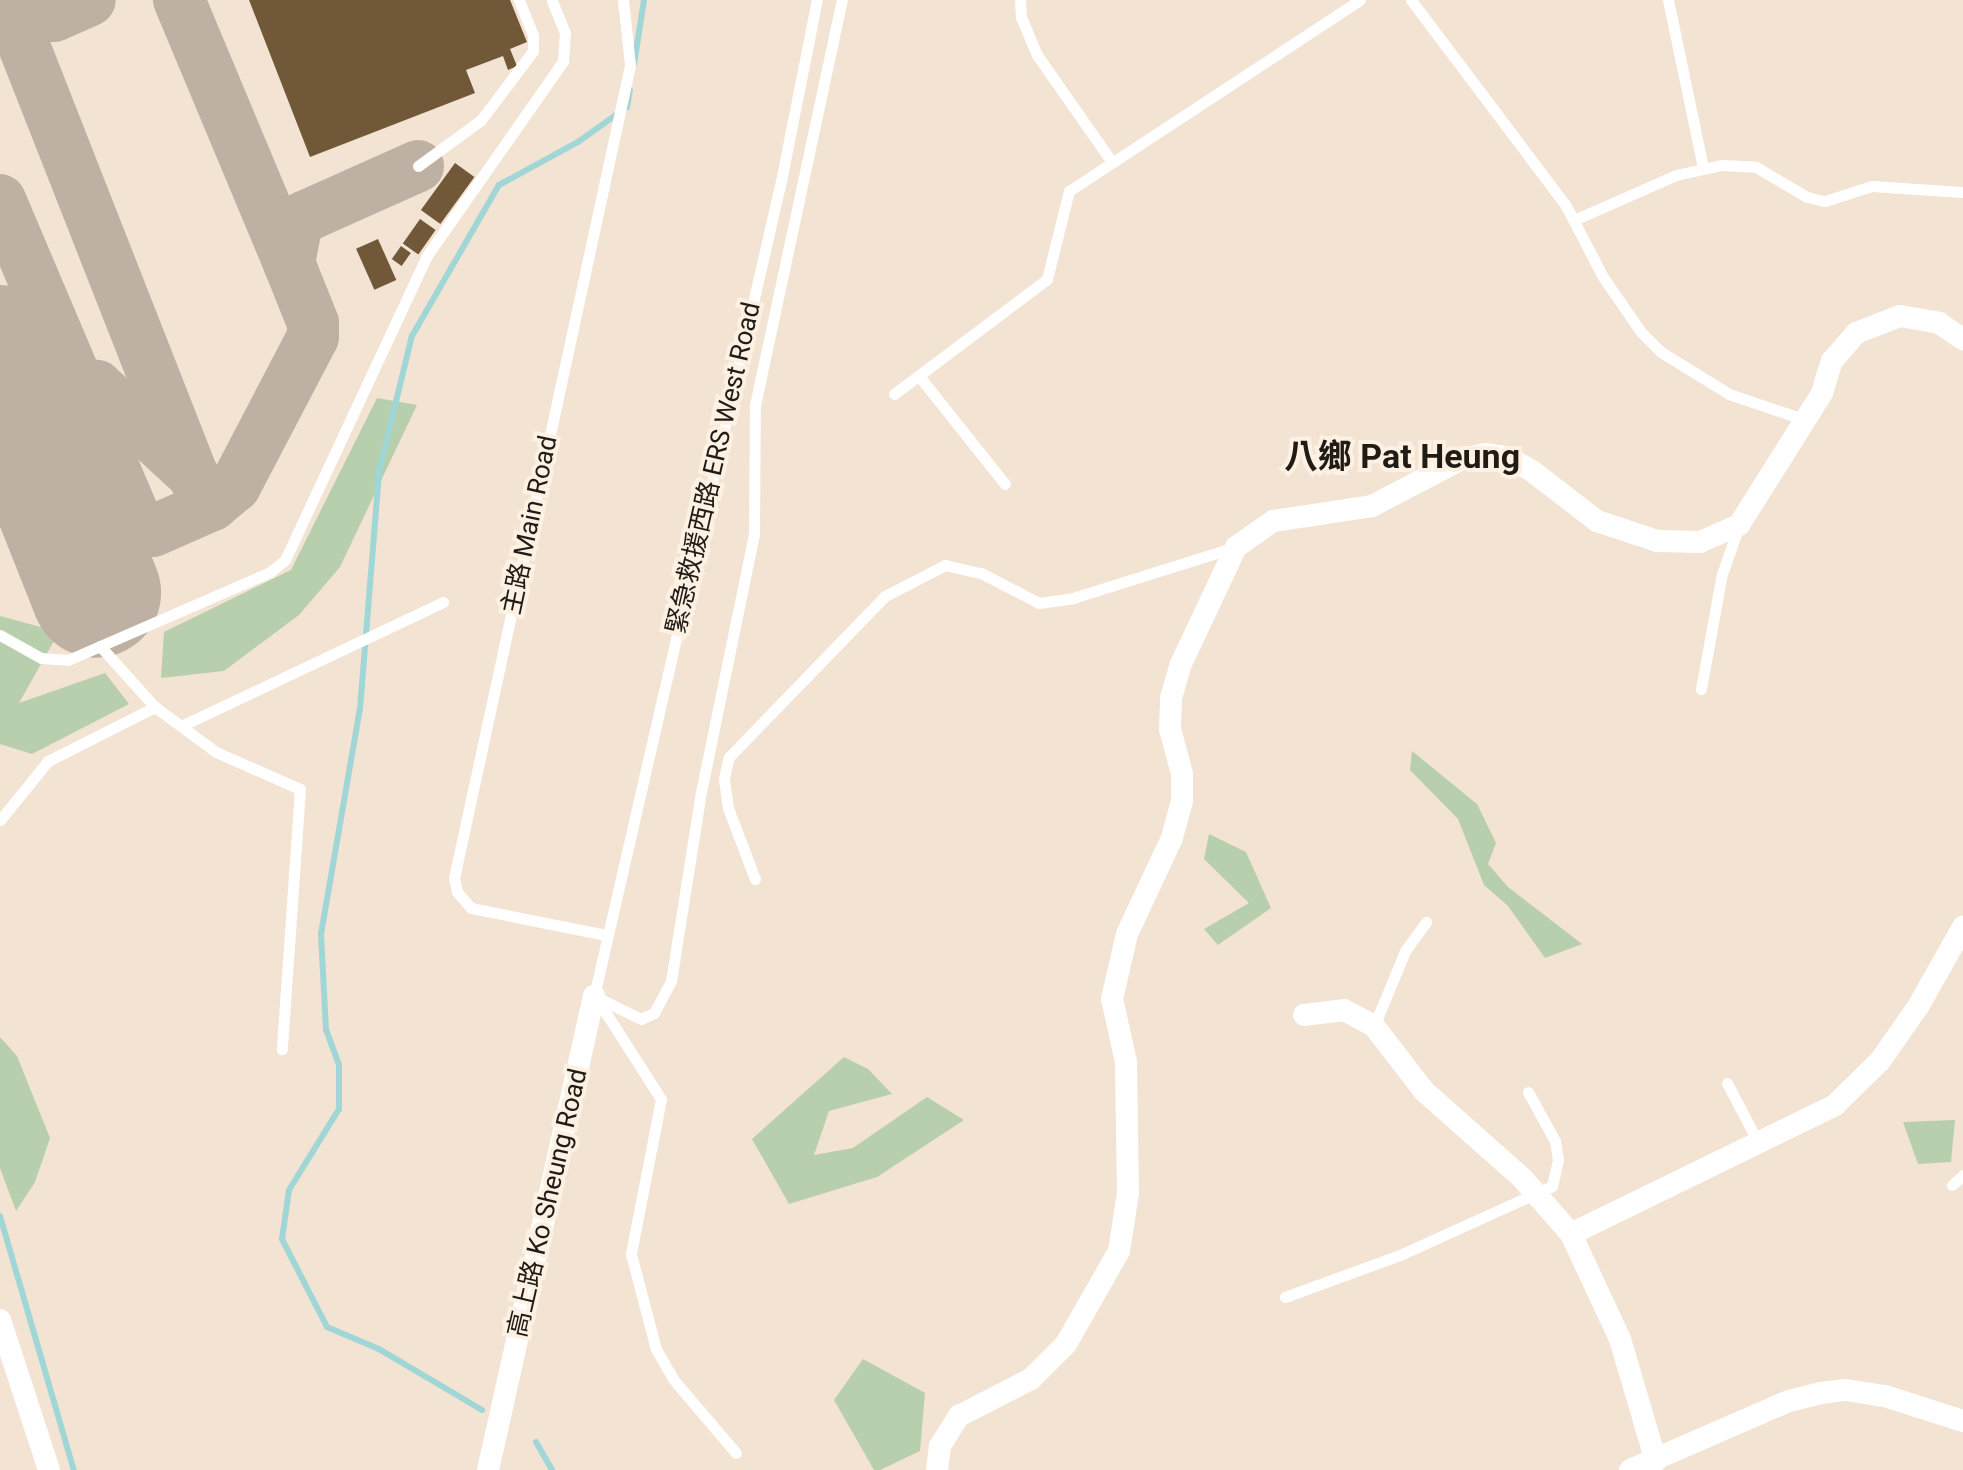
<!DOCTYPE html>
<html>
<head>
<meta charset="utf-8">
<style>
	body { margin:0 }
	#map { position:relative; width:1963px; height:1470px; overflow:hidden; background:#f3e3d3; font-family:Roboto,"Noto Sans TC",sans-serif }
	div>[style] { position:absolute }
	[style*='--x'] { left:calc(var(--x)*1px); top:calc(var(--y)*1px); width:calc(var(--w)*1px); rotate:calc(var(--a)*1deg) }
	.green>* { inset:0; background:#b7cfac }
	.stream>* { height:6px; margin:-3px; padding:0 3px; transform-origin:3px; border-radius:3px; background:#a1d6d7 }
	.taxiway>* { height:52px; margin:-26px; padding:0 26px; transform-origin:26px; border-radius:26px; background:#beb1a4 }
	.runway>* { height:130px; margin:-65px; padding:0 65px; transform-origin:65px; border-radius:65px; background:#beb1a4 }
	.building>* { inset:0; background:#705839; transform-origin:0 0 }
	.lane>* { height:11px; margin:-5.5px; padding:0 5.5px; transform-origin:5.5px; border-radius:5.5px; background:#fff }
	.street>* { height:22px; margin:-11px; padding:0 11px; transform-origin:11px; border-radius:11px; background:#fff }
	span { translate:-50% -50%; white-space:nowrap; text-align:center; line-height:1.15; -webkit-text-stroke:8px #fdf1e4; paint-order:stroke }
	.street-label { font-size:26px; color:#211b16 }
	.district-label { font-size:34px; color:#211b16; font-weight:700 }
</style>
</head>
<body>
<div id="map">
	<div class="green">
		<div style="clip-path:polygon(377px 398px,417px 405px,340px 567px,299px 615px,224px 671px,161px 678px,164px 632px,291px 570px)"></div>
		<div style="clip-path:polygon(0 616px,59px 632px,19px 703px,105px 673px,129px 704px,32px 754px,0 744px)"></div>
		<div style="clip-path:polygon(1412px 751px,1477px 804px,1496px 843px,1488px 864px,1508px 887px,1582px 944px,1545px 958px,1508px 906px,1484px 885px,1458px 819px,1410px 770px)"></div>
		<div style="clip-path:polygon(1209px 834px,1246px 852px,1271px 908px,1218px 945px,1204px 929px,1249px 903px,1204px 859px)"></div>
		<div style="clip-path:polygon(0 1037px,17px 1056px,50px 1138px,35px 1182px,16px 1211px,0 1168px)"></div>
		<div style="clip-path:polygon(844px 1057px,868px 1069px,892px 1094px,829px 1111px,814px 1155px,853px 1148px,927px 1097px,964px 1120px,877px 1177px,789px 1204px,752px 1139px)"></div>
		<div style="clip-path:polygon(1955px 1120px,1951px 1162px,1918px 1164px,1903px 1122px)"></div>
		<div style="clip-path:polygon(863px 1359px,925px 1393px,920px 1451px,880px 1470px,874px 1470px,834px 1400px)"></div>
	</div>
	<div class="stream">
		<div style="--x:634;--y:64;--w:65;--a:-81.1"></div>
		<div style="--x:0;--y:1216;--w:265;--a:73.8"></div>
		<div style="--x:482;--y:1410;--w:120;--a:-149.4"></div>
		<div style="--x:379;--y:1349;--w:56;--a:-157.1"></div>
		<div style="--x:327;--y:1327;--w:99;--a:-117.1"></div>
		<div style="--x:282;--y:1239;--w:49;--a:-81.9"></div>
		<div style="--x:289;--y:1190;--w:95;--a:-58.3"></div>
		<div style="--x:339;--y:1109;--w:44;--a:-90"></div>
		<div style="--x:339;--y:1065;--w:37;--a:-110"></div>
		<div style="--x:326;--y:1030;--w:96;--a:-93"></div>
		<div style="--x:321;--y:934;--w:228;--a:-80.2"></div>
		<div style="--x:360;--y:709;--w:239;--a:-85.4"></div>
		<div style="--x:379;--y:471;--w:139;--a:-76.3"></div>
		<div style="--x:412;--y:336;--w:174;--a:-60.1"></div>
		<div style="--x:499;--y:185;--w:90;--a:-28.6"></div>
		<div style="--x:578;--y:142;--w:60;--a:-35.5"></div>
		<div style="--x:627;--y:107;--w:17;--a:-80"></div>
		<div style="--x:536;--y:1442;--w:32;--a:60"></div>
	</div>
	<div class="taxiway">
		<div style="--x:6;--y:0;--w:509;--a:68.57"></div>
		<div style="--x:192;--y:474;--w:37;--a:57"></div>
		<div style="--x:212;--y:505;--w:30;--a:-40"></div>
		<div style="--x:235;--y:486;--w:168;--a:-62.4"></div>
		<div style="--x:313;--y:337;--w:14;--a:-90"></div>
		<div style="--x:313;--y:323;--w:65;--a:-111.8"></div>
		<div style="--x:289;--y:263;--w:37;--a:-79"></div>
		<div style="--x:296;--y:227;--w:13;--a:-51"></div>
		<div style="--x:304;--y:217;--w:125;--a:-24.1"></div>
		<div style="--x:179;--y:0;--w:293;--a:67.3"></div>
		<div style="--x:0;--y:17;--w:54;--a:-1.1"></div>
		<div style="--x:54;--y:16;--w:39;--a:-24"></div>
		<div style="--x:0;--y:200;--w:356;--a:67"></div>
		<div style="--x:139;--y:528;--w:14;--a:12"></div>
		<div style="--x:153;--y:531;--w:64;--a:-23.8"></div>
		<div style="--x:0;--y:416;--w:26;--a:-43"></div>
		<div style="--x:19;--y:398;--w:25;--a:-26"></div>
		<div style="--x:42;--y:387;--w:18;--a:-16"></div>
		<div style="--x:59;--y:382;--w:38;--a:6"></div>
		<div style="--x:97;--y:386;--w:121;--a:42.7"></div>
	</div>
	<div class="runway">
		<div style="--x:0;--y:350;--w:261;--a:68.4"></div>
	</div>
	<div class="building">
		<div style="clip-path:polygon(249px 0,510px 0,527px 42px,510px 49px,517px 66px,508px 70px,503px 56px,466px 70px,475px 93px,310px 157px)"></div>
		<div style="left:455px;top:163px;width:24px;height:58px;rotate:36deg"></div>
		<div style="left:420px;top:219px;width:19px;height:30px;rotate:35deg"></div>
		<div style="left:378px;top:239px;width:45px;height:24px;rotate:66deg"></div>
		<div style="left:401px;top:246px;width:12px;height:16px;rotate:35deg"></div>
	</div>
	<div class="lane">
		<div style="--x:1020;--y:0;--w:17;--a:87"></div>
		<div style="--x:1021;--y:17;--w:41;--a:67.2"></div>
		<div style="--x:1037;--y:55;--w:131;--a:55"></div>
		<div style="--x:1411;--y:0;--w:256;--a:53"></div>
		<div style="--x:1565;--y:204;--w:82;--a:62.5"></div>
		<div style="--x:1603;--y:277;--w:67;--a:55.4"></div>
		<div style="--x:1641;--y:332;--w:28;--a:45"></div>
		<div style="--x:1661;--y:352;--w:80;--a:31.7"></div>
		<div style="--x:1729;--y:394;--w:81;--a:18.7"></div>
		<div style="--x:1668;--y:0;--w:171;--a:78.2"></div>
		<div style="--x:418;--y:166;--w:78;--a:-36.1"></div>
		<div style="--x:481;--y:120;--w:86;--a:-53"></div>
		<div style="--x:533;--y:51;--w:16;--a:-90"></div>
		<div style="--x:533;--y:35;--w:38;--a:-112"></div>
		<div style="--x:1574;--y:220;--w:111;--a:-23.8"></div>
		<div style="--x:1676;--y:175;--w:47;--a:-12.3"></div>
		<div style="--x:1722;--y:165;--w:34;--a:3"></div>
		<div style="--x:1756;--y:167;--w:59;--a:30.5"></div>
		<div style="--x:1807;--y:197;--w:18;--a:13"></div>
		<div style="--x:1825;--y:201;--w:49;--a:-17.7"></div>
		<div style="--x:1872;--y:186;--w:91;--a:3.8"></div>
		<div style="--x:919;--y:376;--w:138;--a:51.5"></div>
		<div style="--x:894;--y:394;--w:191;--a:-36.9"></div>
		<div style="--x:1047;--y:279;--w:91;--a:-76"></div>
		<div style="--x:1069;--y:191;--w:348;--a:-33.3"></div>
		<div style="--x:0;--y:635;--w:47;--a:29.3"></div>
		<div style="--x:41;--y:658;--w:27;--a:4"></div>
		<div style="--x:68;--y:660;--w:220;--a:-23.5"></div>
		<div style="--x:270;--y:572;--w:19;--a:-39"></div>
		<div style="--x:285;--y:560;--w:334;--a:-65"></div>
		<div style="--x:426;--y:257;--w:239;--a:-55"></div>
		<div style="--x:563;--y:61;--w:28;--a:-86"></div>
		<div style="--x:565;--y:33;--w:35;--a:-112"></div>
		<div style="--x:100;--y:646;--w:82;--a:48"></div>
		<div style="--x:155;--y:707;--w:76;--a:36.4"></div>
		<div style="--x:216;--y:752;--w:92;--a:23.8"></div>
		<div style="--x:300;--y:789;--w:261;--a:94"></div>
		<div style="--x:1701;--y:689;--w:117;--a:-79.7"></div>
		<div style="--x:1722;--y:574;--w:51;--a:-70.5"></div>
		<div style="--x:181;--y:726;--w:290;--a:-25.3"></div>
		<div style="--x:0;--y:820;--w:76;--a:-50.9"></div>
		<div style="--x:48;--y:761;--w:120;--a:-26.8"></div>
		<div style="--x:755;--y:879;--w:76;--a:-110.8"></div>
		<div style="--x:728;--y:808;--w:30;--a:-98"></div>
		<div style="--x:724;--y:778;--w:22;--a:-77"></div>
		<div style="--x:729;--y:757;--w:224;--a:-45.9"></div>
		<div style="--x:885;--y:596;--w:68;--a:-27.3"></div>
		<div style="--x:945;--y:565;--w:37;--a:13"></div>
		<div style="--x:981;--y:573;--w:65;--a:27.3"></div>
		<div style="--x:1039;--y:603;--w:34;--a:-8"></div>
		<div style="--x:1073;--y:598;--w:171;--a:-17.4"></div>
		<div style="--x:606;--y:935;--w:138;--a:-168.7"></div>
		<div style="--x:471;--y:908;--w:21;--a:-131"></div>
		<div style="--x:457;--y:892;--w:14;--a:-102"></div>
		<div style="--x:454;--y:878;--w:832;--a:-77.78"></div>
		<div style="--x:630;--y:65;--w:65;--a:-96.1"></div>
		<div style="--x:594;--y:996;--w:52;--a:26.1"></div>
		<div style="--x:641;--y:1019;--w:14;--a:-25"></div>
		<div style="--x:654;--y:1013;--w:36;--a:-62"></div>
		<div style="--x:671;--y:981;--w:186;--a:-81"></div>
		<div style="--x:700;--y:797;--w:268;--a:-78.4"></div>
		<div style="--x:754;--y:535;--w:130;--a:-89.6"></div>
		<div style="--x:755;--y:405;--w:414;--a:-77.9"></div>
		<div style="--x:594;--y:996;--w:836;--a:-77.08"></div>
		<div style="--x:781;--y:181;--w:185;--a:-78.8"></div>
		<div style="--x:597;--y:999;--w:119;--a:57.4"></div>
		<div style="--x:661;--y:1099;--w:158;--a:101"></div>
		<div style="--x:631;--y:1254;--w:98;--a:75.3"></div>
		<div style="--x:656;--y:1349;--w:34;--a:60"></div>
		<div style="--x:673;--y:1379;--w:97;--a:49.6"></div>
		<div style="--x:1374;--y:1026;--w:81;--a:-67.5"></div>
		<div style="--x:1405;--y:951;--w:36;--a:-54"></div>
		<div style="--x:1727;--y:1083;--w:69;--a:62.3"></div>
		<div style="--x:1952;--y:1185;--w:15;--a:-42"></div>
		<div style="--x:1285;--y:1297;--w:122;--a:-20.1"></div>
		<div style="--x:1400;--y:1255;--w:167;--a:-24.4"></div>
		<div style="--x:1552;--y:1186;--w:27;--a:-77"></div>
		<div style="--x:1558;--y:1160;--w:19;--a:-99"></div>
		<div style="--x:1555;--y:1141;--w:56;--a:-118.9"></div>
	</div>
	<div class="street">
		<div style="--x:1304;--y:1015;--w:40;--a:-7.1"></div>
		<div style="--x:1344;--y:1010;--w:34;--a:28"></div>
		<div style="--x:1374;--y:1026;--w:82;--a:52.4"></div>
		<div style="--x:1424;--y:1091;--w:132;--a:41.6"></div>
		<div style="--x:1523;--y:1179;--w:73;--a:48.9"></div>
		<div style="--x:1571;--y:1234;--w:116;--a:65"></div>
		<div style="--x:1620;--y:1339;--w:127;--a:73.6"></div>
		<div style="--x:1571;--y:1234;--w:294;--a:-26"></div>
		<div style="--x:1835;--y:1105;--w:63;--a:-44.4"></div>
		<div style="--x:1880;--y:1061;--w:68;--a:-55.1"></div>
		<div style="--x:1919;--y:1005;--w:90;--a:-60.6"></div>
		<div style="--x:0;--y:1320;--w:158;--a:71.9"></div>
		<div style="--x:488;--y:1470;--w:486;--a:-77.4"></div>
		<div style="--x:937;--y:1470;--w:24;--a:-83"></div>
		<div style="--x:940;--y:1446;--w:36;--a:-58"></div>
		<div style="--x:959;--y:1416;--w:81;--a:-27.2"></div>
		<div style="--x:1031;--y:1379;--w:49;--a:-45"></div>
		<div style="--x:1066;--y:1344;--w:107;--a:-60.3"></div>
		<div style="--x:1119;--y:1251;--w:59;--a:-81.2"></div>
		<div style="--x:1128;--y:1193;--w:131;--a:-90.9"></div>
		<div style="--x:1126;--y:1062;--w:65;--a:-102.5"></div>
		<div style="--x:1112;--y:999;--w:67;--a:-77"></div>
		<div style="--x:1127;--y:934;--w:106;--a:-64.9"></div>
		<div style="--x:1172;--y:838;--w:38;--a:-75"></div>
		<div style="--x:1182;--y:801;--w:27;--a:-90"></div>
		<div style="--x:1182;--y:774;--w:47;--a:-104.9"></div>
		<div style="--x:1170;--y:729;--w:31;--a:-88"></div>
		<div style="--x:1171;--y:698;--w:33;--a:-74"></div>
		<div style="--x:1180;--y:666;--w:132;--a:-64.8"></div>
		<div style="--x:1236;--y:547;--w:45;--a:-35.1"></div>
		<div style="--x:1273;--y:521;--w:100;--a:-8.6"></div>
		<div style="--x:1372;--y:506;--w:102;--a:-27.6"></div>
		<div style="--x:1462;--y:459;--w:24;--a:-12"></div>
		<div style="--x:1485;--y:454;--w:22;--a:8"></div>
		<div style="--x:1507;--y:457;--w:29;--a:29"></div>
		<div style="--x:1532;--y:471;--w:82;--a:37.6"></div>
		<div style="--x:1597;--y:521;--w:63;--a:18.4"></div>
		<div style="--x:1657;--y:541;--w:43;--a:1.3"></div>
		<div style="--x:1700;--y:542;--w:43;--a:-23.6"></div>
		<div style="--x:1739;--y:525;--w:156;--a:-57.8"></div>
		<div style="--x:1822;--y:393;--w:34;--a:-73"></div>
		<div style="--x:1832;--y:361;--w:37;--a:-49"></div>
		<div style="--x:1856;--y:333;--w:47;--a:-21.1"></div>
		<div style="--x:1900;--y:316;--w:40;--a:10"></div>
		<div style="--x:1939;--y:323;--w:29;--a:34"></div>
		<div style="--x:1630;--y:1470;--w:173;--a:-23.5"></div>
		<div style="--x:1789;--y:1401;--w:33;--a:-14"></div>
		<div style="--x:1821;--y:1393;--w:25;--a:-7"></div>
		<div style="--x:1846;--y:1390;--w:39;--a:9"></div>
		<div style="--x:1885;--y:1396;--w:82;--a:17.8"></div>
	</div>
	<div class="street-label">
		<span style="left:714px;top:468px;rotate:-77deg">緊急救援西路 ERS West Road</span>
		<span style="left:530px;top:525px;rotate:-78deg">主路 Main Road</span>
		<span style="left:548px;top:1203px;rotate:-77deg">高上路 Ko Sheung Road</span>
	</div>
	<div class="district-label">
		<span style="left:1402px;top:457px">八鄉 Pat Heung</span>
	</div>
</div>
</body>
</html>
